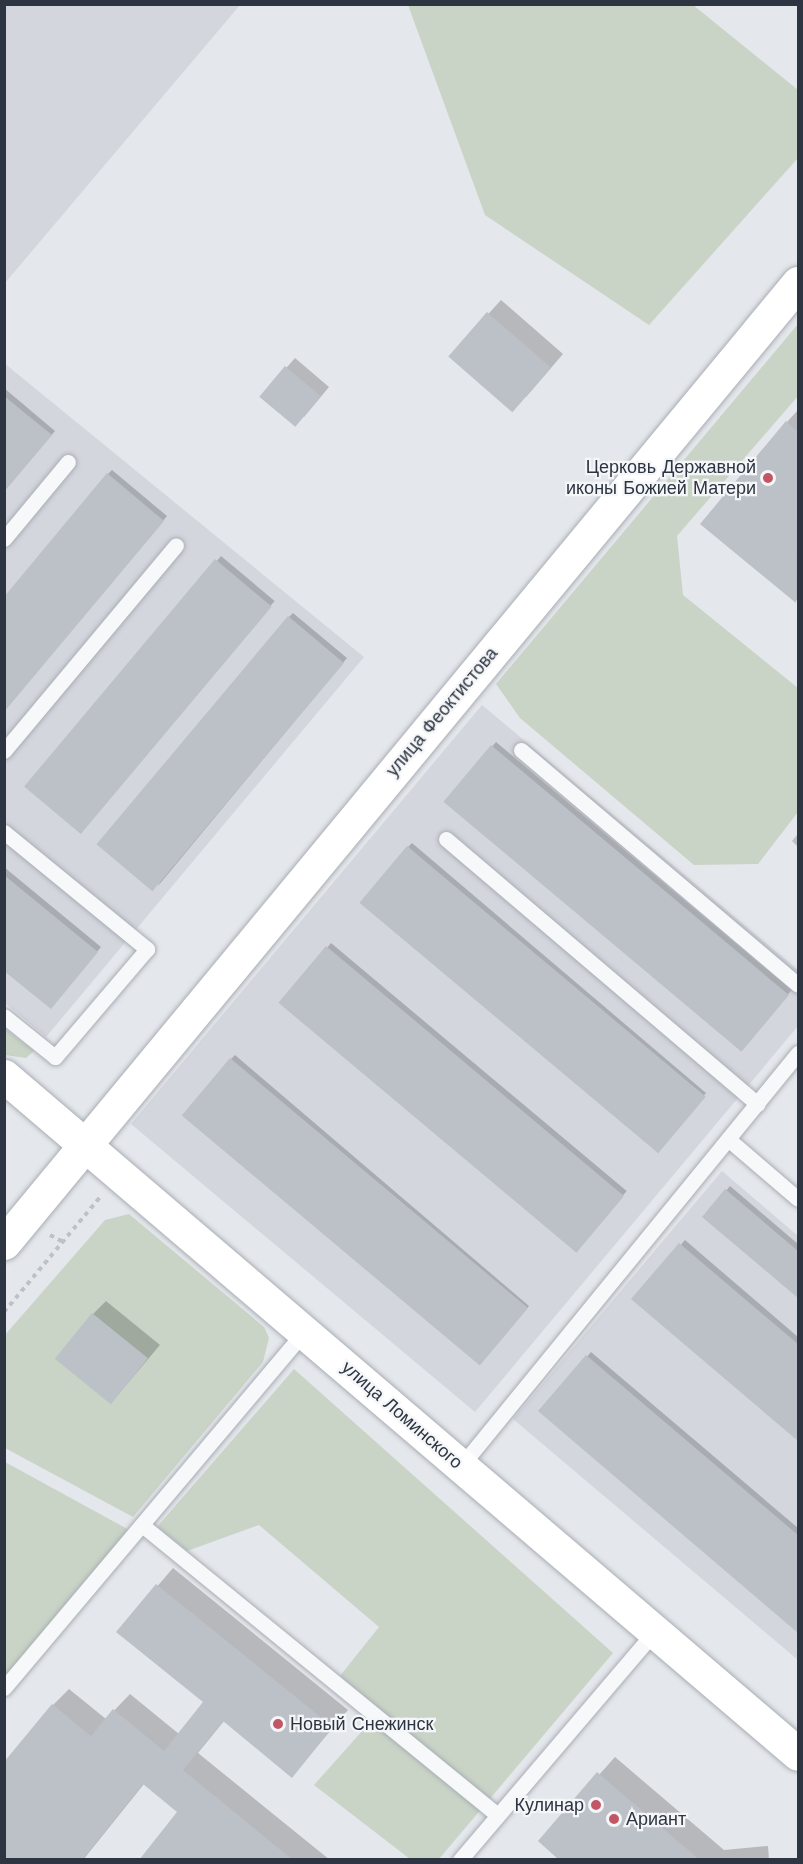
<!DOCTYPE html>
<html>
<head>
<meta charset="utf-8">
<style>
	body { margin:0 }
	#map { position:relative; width:803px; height:1864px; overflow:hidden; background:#e4e7eb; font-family:"Work Sans",sans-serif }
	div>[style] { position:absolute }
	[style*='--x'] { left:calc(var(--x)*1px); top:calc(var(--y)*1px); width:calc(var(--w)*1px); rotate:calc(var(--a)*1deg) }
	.built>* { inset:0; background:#d3d6dd }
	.green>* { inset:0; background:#c9d4c6 }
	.shadow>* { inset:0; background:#0003; transform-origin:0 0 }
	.building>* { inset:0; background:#bcc0c7; transform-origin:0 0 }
	.path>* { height:4px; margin-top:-2px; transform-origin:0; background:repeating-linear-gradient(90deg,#bec1c6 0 4.5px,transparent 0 9px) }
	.roads { filter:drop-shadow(0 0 2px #a9aeb5) drop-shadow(0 0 2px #a9aeb5) }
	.lane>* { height:15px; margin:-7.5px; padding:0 7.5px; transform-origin:7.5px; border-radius:7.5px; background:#f7f8f9 }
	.secondary>* { height:33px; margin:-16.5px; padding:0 16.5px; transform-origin:16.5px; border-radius:16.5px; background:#fff }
	.dots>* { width:16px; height:16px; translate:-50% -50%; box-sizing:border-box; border:3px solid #f4f6f8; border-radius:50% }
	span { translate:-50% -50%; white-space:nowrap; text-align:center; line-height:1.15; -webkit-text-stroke:4.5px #f4f6f8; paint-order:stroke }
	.poi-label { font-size:18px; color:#2d3442 }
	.right { translate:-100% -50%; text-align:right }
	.left { translate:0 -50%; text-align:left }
	.street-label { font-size:18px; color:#2d3442 }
	.frame { position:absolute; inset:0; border:6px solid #2d3442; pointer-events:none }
</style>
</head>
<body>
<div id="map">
	<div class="built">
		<div style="clip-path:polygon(5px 4px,240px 5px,5px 283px,4px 5px)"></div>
		<div style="clip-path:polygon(4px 363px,364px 657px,46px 1037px,5px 1003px)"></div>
		<div style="clip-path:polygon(482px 705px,798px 970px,798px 1026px,475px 1412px,131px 1124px)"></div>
		<div style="clip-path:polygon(722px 1171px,798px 1236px,798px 1660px,513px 1419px)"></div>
	</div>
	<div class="green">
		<div style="clip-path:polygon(408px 5px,693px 5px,798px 90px,798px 158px,649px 325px,485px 215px)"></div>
		<div style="clip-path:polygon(798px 324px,798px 396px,677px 536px,683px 595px,798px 688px,798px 812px,758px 864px,694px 865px,520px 718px,496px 684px)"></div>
		<div style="clip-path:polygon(4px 1028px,34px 1051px,26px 1058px,5px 1055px)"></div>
		<div style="clip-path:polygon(129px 1214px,264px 1327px,269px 1338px,263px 1362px,133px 1517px,5px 1448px,5px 1335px,105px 1220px)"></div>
		<div style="clip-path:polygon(294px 1369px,613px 1653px,439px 1859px,410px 1859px,314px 1785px,380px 1711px,340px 1676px,379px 1627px,259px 1525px,187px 1551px,157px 1527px)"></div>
		<div style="clip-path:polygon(5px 1462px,131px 1531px,5px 1683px)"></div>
	</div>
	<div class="shadow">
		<div style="clip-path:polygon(501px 300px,563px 354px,526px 397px,450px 356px)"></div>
		<div style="clip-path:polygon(295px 358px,329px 387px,304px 417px,261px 397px)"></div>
		<div style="clip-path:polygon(4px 388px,55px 431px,4px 491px)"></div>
		<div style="clip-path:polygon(798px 410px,798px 599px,796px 601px,787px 422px)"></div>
		<div style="clip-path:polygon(112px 470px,167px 516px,4px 711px,108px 474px)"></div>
		<div style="left:221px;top:556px;width:70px;height:302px;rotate:40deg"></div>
		<div style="clip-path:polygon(293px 613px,347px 658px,158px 886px,289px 617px)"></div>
		<div style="left:496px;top:742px;width:386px;height:78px;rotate:40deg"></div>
		<div style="clip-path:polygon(412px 843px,706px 1093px,660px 1148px,408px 847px)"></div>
		<div style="clip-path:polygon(4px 867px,101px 947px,55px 1003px,4px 969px)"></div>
		<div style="left:331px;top:943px;width:386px;height:78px;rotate:40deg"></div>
		<div style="clip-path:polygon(235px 1055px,529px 1306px,482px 1361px,231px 1059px)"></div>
		<div style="clip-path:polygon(730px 1186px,798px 1244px,798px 1296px,704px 1217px)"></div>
		<div style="clip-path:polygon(685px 1240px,798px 1337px,798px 1439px,634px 1299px)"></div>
		<div style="clip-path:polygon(106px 1301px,160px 1345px,111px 1403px,93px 1314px)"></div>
		<div style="clip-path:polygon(591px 1352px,798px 1528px,798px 1631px,540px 1411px)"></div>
		<div style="clip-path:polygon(173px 1568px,348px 1710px,292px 1776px,224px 1721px,198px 1753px,330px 1860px,141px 1860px,179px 1812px,144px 1784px,83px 1860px,4px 1860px,53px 1705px,69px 1689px,106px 1719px,130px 1694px,179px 1734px,205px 1702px,118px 1632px)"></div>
		<div style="clip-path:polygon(615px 1757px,724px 1850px,768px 1846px,769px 1860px,561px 1860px,540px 1841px)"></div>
	</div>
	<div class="building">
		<div style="left:487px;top:312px;width:85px;height:59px;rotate:41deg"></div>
		<div style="left:285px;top:366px;width:47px;height:40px;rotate:40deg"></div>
		<div style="clip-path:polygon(4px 396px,52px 435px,4px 492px)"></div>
		<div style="clip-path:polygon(786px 421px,798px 432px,796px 603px,700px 524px)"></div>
		<div style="clip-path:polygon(107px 473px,164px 521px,4px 712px,4px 597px)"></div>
		<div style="left:215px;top:559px;width:74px;height:297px;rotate:40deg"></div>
		<div style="left:288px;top:616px;width:73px;height:298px;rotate:40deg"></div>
		<div style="left:491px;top:745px;width:389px;height:74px;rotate:40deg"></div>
		<div style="clip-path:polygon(798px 834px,798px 847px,792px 841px)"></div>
		<div style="left:407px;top:846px;width:390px;height:74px;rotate:40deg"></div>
		<div style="clip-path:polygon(4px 875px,98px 952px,51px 1009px,4px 971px)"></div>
		<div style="left:326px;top:946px;width:389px;height:74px;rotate:40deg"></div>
		<div style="left:230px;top:1058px;width:389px;height:75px;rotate:40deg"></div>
		<div style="clip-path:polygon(725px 1189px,798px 1251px,798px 1298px,702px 1217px)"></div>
		<div style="clip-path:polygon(679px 1243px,798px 1344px,798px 1441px,631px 1299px)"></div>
		<div style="left:92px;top:1313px;width:72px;height:59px;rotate:39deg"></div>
		<div style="clip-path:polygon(586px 1355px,798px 1535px,798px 1633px,538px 1411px)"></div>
		<div style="clip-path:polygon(156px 1584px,333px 1727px,292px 1778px,223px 1721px,183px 1770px,293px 1860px,139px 1860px,177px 1812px,143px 1784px,82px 1860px,4px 1860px,4px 1762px,52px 1704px,91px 1736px,113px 1709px,164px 1751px,203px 1702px,116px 1632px)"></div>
		<div style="clip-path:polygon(597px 1772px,700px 1860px,559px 1860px,538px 1841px)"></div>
	</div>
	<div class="path">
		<div style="--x:50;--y:1235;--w:15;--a:28"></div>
		<div style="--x:4;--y:1312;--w:150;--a:-50.1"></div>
	</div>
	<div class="roads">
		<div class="lane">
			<div style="--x:4;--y:539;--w:100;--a:-50.3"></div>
			<div style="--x:521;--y:750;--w:363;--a:40.3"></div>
			<div style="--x:4;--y:751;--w:268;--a:-50.1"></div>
			<div style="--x:4;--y:832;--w:185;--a:39.3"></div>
			<div style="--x:147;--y:949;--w:142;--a:130.4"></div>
			<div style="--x:55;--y:1057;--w:65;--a:-141.2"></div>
			<div style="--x:446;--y:839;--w:409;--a:40.4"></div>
			<div style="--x:728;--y:1139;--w:92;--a:40.6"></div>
			<div style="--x:461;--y:1466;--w:533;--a:-50.79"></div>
			<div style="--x:142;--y:1525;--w:459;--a:39.2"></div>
			<div style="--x:4;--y:1688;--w:467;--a:-49.9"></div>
			<div style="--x:460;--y:1860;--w:301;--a:-49.6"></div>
		</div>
		<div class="secondary">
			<div style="--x:4;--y:1076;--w:1044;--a:40.49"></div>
			<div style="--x:4;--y:1243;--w:1246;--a:-50.41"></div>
		</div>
	</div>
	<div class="dots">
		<div style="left:768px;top:478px;background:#c35664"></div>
		<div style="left:278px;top:1724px;background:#c35664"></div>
		<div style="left:596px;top:1805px;background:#c35664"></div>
		<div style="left:614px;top:1819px;background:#c35664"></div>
	</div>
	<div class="poi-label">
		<span class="right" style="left:756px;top:478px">Церковь Державной<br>иконы Божией Матери</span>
		<span class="left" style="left:290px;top:1724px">Новый Снежинск</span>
		<span class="right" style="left:584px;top:1805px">Кулинар</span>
		<span class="left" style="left:626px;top:1819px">Ариант</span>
	</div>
	<div class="street-label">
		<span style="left:442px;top:712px;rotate:-50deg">улица Феоктистова</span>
		<span style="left:402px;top:1415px;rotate:41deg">улица Ломинского</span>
	</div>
	<div class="frame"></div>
</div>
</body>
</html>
